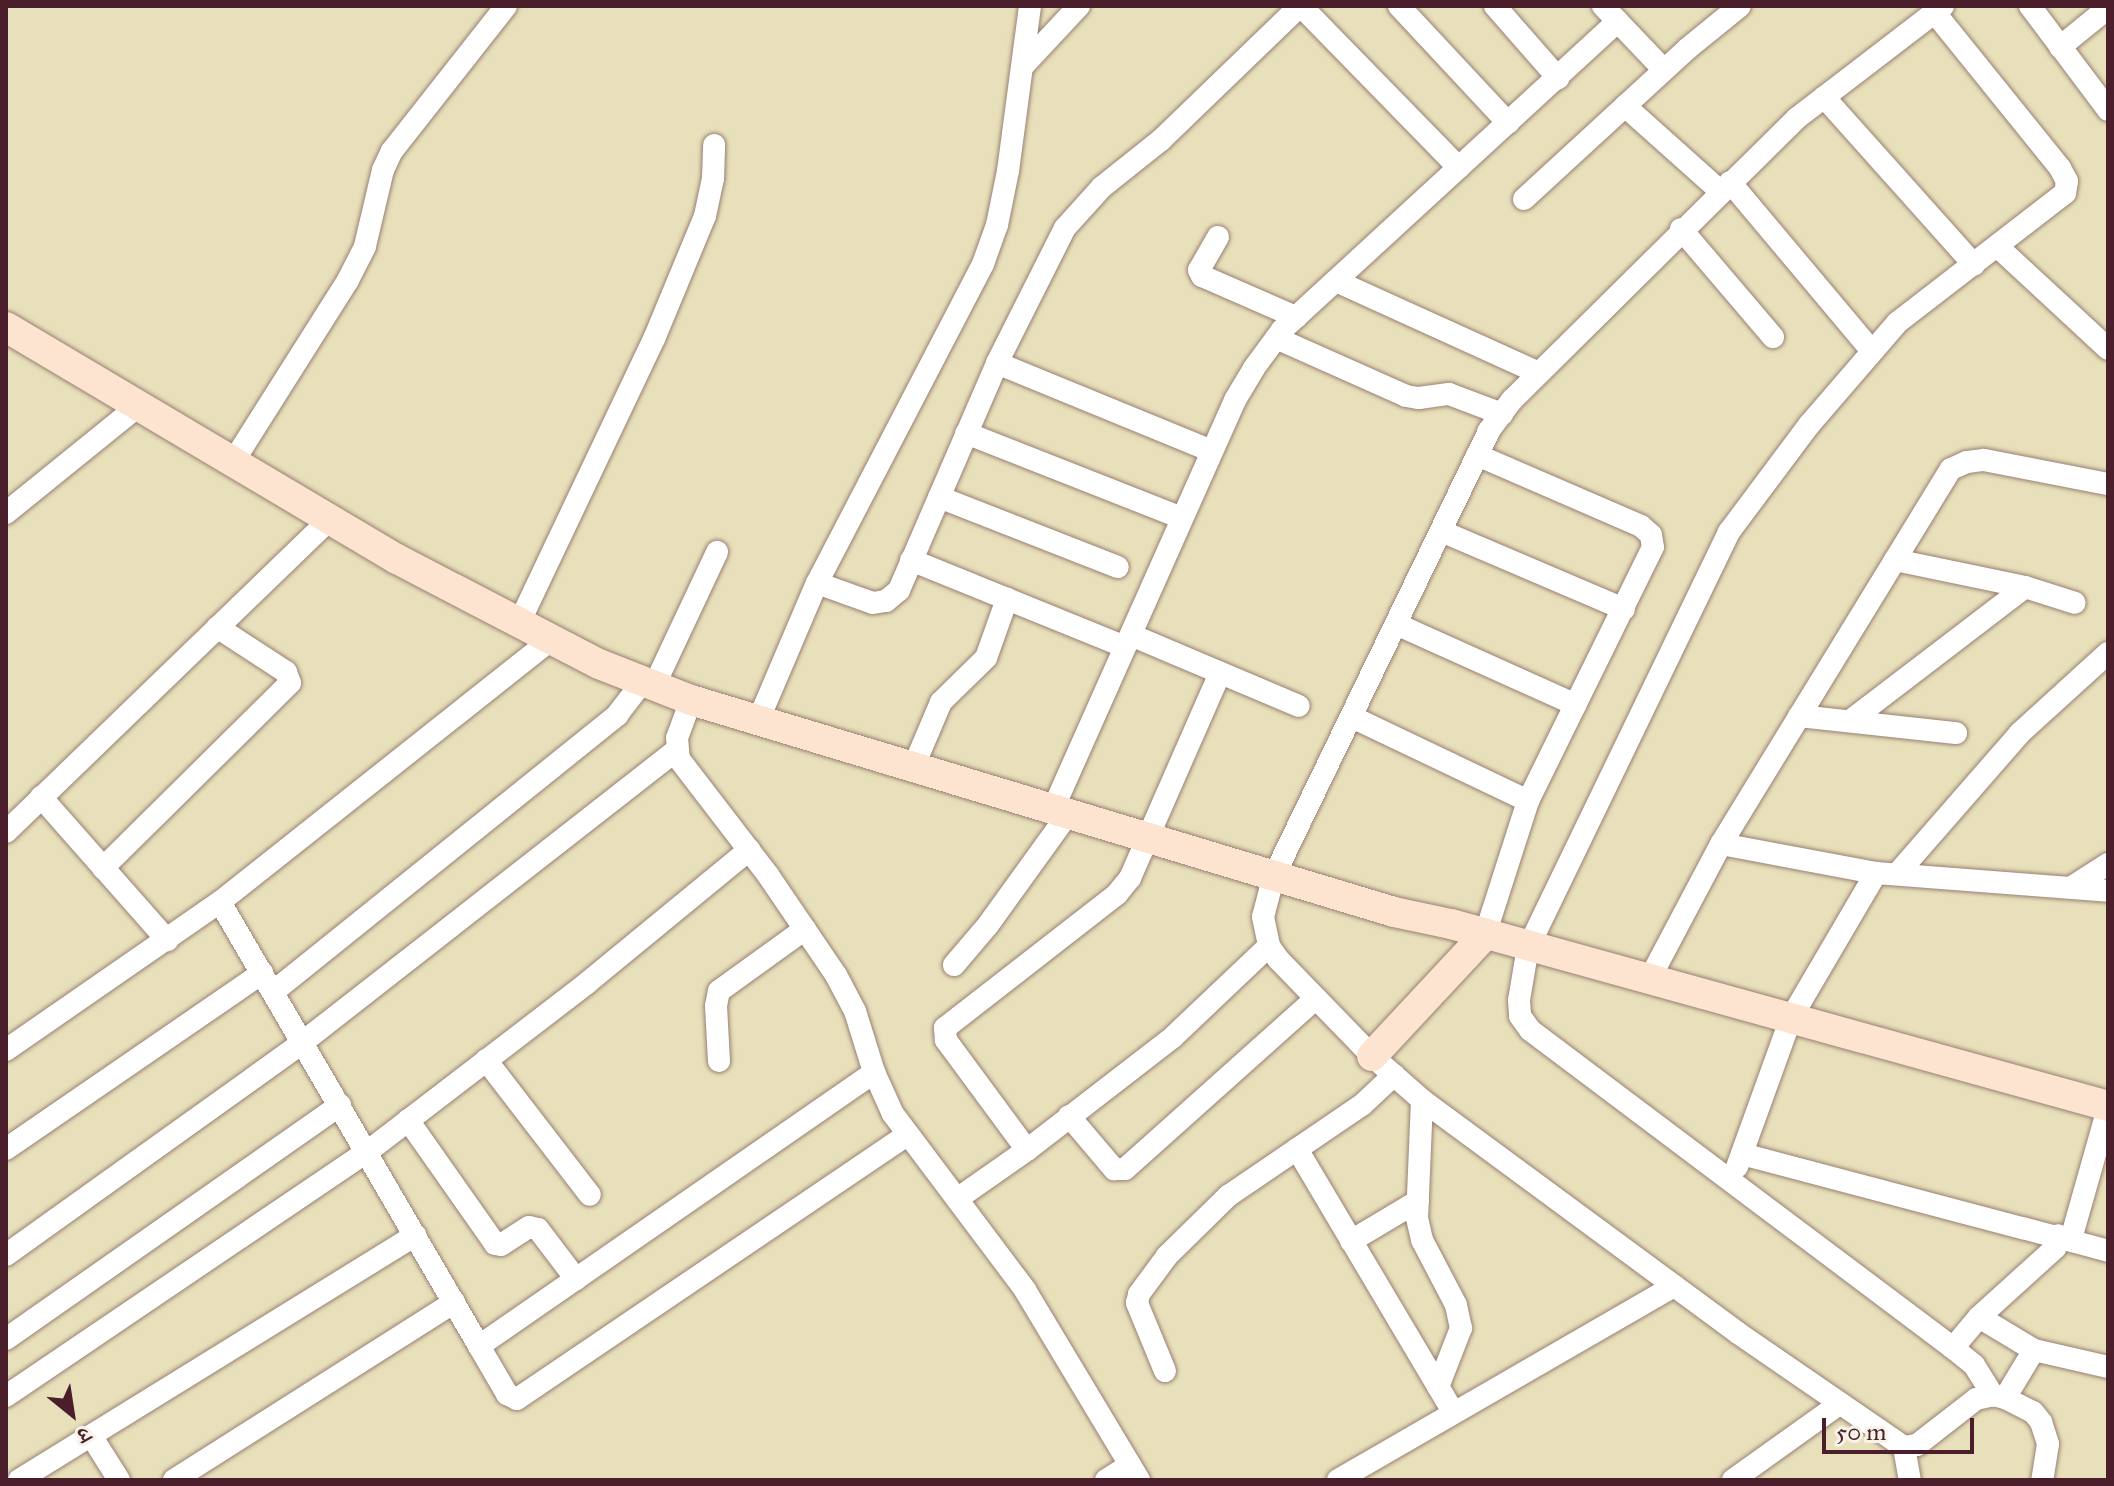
<!DOCTYPE html>
<html>
<head>
<meta charset="utf-8">
<style>
	body { margin:0 }
	#map { position:relative; width:2114px; height:1486px; overflow:hidden; background:#e8e0bb; font-family:"IM FELL Great Primer","Noto Serif Devanagari",serif }
	div>[style] { position:absolute }
	[style*='--x'] { left:calc(var(--x)*1px); top:calc(var(--y)*1px); width:calc(var(--w)*1px); rotate:calc(var(--a)*1deg) }
	.roads { filter:drop-shadow(0 0 2px #998073) drop-shadow(0 0 2px #998073) }
	.minor>* { height:22px; margin:-11px; padding:0 11px; transform-origin:11px; border-radius:11px; background:#fff }
	.secondary>* { height:30px; margin:-15px; padding:0 15px; transform-origin:15px; border-radius:15px; background:#fde4d0 }
	span { translate:-50% -50%; white-space:nowrap; text-align:center; line-height:1.15; -webkit-text-stroke:6px #f7f3e8; paint-order:stroke }
	.frame { position:absolute; inset:0; border:8px solid #4a1f2b; pointer-events:none }
	.north { position:absolute; left:32px; top:1374px; width:80px; height:80px; -webkit-text-stroke:6px #f7f3e8; paint-order:stroke; rotate:150deg; font-size:22px; font-weight:700; line-height:32px; text-align:center; color:#4a1f2b }
	.north::after { content:''; display:block; margin:auto; width:28px; height:36px; background:#4a1f2b; clip-path:polygon(50% 0,100% 100%,50% 72%,0 100%) }
	.scale { position:absolute; left:1822px; top:1418px; width:152px; height:36px; box-sizing:border-box; border:4px solid #4a1f2b; border-top:0; padding-left:10px; font-size:24px; line-height:28px; white-space:nowrap; color:#4a1f2b; -webkit-text-stroke:6px #f7f3e8; paint-order:stroke }
</style>
</head>
<body>
<div id="map">
	<div class="roads">
		<div class="minor">
			<div style="--x:1301;--y:6;--w:226;--a:45.7"></div>
			<div style="--x:1399;--y:6;--w:160;--a:47"></div>
			<div style="--x:1495;--y:6;--w:96;--a:48.8"></div>
			<div style="--x:1603;--y:6;--w:88;--a:46.4"></div>
			<div style="--x:1943;--y:6;--w:185;--a:142.5"></div>
			<div style="--x:1796;--y:119;--w:400;--a:135.3"></div>
			<div style="--x:1512;--y:400;--w:39;--a:127"></div>
			<div style="--x:1489;--y:431;--w:493;--a:115.8"></div>
			<div style="--x:1274;--y:875;--w:43;--a:104.7"></div>
			<div style="--x:1263;--y:917;--w:30;--a:78"></div>
			<div style="--x:1269;--y:946;--w:16;--a:55"></div>
			<div style="--x:1278;--y:959;--w:135;--a:45.9"></div>
			<div style="--x:1372;--y:1056;--w:67;--a:41.3"></div>
			<div style="--x:1422;--y:1100;--w:393;--a:36.4"></div>
			<div style="--x:1738;--y:1333;--w:201;--a:34.5"></div>
			<div style="--x:1904;--y:1447;--w:13;--a:-9"></div>
			<div style="--x:1917;--y:1445;--w:75;--a:-37.9"></div>
			<div style="--x:1976;--y:1399;--w:17;--a:-13"></div>
			<div style="--x:1993;--y:1395;--w:12;--a:14"></div>
			<div style="--x:2005;--y:1398;--w:31;--a:27"></div>
			<div style="--x:2033;--y:1412;--w:13;--a:51"></div>
			<div style="--x:2041;--y:1422;--w:23;--a:72"></div>
			<div style="--x:2048;--y:1444;--w:36;--a:99"></div>
			<div style="--x:2030;--y:6;--w:130;--a:53.1"></div>
			<div style="--x:1935;--y:13;--w:199;--a:51.1"></div>
			<div style="--x:2060;--y:168;--w:15;--a:62"></div>
			<div style="--x:2067;--y:181;--w:12;--a:99"></div>
			<div style="--x:2065;--y:193;--w:212;--a:142.3"></div>
			<div style="--x:1897;--y:323;--w:135;--a:130.8"></div>
			<div style="--x:1809;--y:425;--w:134;--a:126.8"></div>
			<div style="--x:1729;--y:532;--w:461;--a:115.8"></div>
			<div style="--x:1528;--y:947;--w:54;--a:99.6"></div>
			<div style="--x:1519;--y:1000;--w:16;--a:86"></div>
			<div style="--x:1520;--y:1016;--w:17;--a:54"></div>
			<div style="--x:1530;--y:1030;--w:529;--a:36.93"></div>
			<div style="--x:1953;--y:1348;--w:27;--a:39"></div>
			<div style="--x:1974;--y:1365;--w:36;--a:58"></div>
			<div style="--x:2060;--y:47;--w:62;--a:-39.1"></div>
			<div style="--x:1023;--y:66;--w:82;--a:-47"></div>
			<div style="--x:1824;--y:97;--w:225;--a:48.2"></div>
			<div style="--x:1625;--y:106;--w:127;--a:41.8"></div>
			<div style="--x:1730;--y:182;--w:221;--a:50"></div>
			<div style="--x:1524;--y:199;--w:222;--a:-42.6"></div>
			<div style="--x:1687;--y:49;--w:68;--a:-39.1"></div>
			<div style="--x:1681;--y:229;--w:142;--a:49.6"></div>
			<div style="--x:1218;--y:237;--w:38;--a:120"></div>
			<div style="--x:1199;--y:270;--w:7;--a:63"></div>
			<div style="--x:1202;--y:276;--w:103;--a:23.6"></div>
			<div style="--x:1998;--y:247;--w:150;--a:42.8"></div>
			<div style="--x:1336;--y:281;--w:223;--a:24.4"></div>
			<div style="--x:1276;--y:338;--w:142;--a:24"></div>
			<div style="--x:1406;--y:396;--w:13;--a:9"></div>
			<div style="--x:1419;--y:398;--w:30;--a:-8"></div>
			<div style="--x:1449;--y:394;--w:57;--a:20.7"></div>
			<div style="--x:997;--y:363;--w:232;--a:22.3"></div>
			<div style="--x:966;--y:433;--w:232;--a:21.5"></div>
			<div style="--x:1477;--y:455;--w:179;--a:23.4"></div>
			<div style="--x:1641;--y:526;--w:13;--a:42"></div>
			<div style="--x:1651;--y:535;--w:12;--a:81"></div>
			<div style="--x:1653;--y:547;--w:283;--a:116.2"></div>
			<div style="--x:1528;--y:801;--w:141;--a:107.8"></div>
			<div style="--x:233;--y:462;--w:215;--a:-57.7"></div>
			<div style="--x:348;--y:280;--w:38;--a:-63"></div>
			<div style="--x:365;--y:246;--w:78;--a:-76.7"></div>
			<div style="--x:383;--y:170;--w:21;--a:-65"></div>
			<div style="--x:392;--y:151;--w:184;--a:-51.8"></div>
			<div style="--x:939;--y:497;--w:192;--a:21.4"></div>
			<div style="--x:6;--y:513;--w:170;--a:-39"></div>
			<div style="--x:1441;--y:531;--w:199;--a:23.1"></div>
			<div style="--x:911;--y:560;--w:231;--a:22.1"></div>
			<div style="--x:1895;--y:560;--w:133;--a:11.7"></div>
			<div style="--x:2025;--y:587;--w:52;--a:17.7"></div>
			<div style="--x:817;--y:583;--w:59;--a:19.7"></div>
			<div style="--x:873;--y:603;--w:13;--a:-9"></div>
			<div style="--x:886;--y:601;--w:17;--a:-40"></div>
			<div style="--x:899;--y:590;--w:247;--a:-66.6"></div>
			<div style="--x:997;--y:363;--w:151;--a:-63.3"></div>
			<div style="--x:1065;--y:228;--w:55;--a:-47.9"></div>
			<div style="--x:1102;--y:187;--w:75;--a:-38.5"></div>
			<div style="--x:1161;--y:140;--w:193;--a:-44"></div>
			<div style="--x:519;--y:623;--w:314;--a:-64.6"></div>
			<div style="--x:654;--y:339;--w:133;--a:-67.5"></div>
			<div style="--x:705;--y:216;--w:39;--a:-78"></div>
			<div style="--x:713;--y:178;--w:33;--a:-88"></div>
			<div style="--x:1396;--y:624;--w:197;--a:24.2"></div>
			<div style="--x:1131;--y:635;--w:182;--a:22.9"></div>
			<div style="--x:655;--y:684;--w:146;--a:-64.8"></div>
			<div style="--x:691;--y:700;--w:40;--a:110.2"></div>
			<div style="--x:677;--y:738;--w:21;--a:85"></div>
			<div style="--x:679;--y:759;--w:146;--a:52.5"></div>
			<div style="--x:768;--y:875;--w:121;--a:55.8"></div>
			<div style="--x:836;--y:975;--w:41;--a:62.2"></div>
			<div style="--x:855;--y:1011;--w:64;--a:72.7"></div>
			<div style="--x:874;--y:1072;--w:46;--a:65.7"></div>
			<div style="--x:893;--y:1114;--w:220;--a:53.1"></div>
			<div style="--x:1025;--y:1290;--w:222;--a:59"></div>
			<div style="--x:1799;--y:716;--w:158;--a:6.2"></div>
			<div style="--x:1352;--y:717;--w:195;--a:25.5"></div>
			<div style="--x:758;--y:721;--w:150;--a:-66.9"></div>
			<div style="--x:817;--y:583;--w:360;--a:-62.5"></div>
			<div style="--x:983;--y:264;--w:41;--a:-70.3"></div>
			<div style="--x:997;--y:225;--w:55;--a:-78.5"></div>
			<div style="--x:1008;--y:171;--w:166;--a:-82.4"></div>
			<div style="--x:1850;--y:721;--w:220;--a:-37.4"></div>
			<div style="--x:913;--y:768;--w:72;--a:-67"></div>
			<div style="--x:941;--y:702;--w:63;--a:-44.4"></div>
			<div style="--x:986;--y:658;--w:63;--a:-70.4"></div>
			<div style="--x:41;--y:797;--w:191;--a:48.6"></div>
			<div style="--x:1053;--y:809;--w:448;--a:-66"></div>
			<div style="--x:1235;--y:400;--w:37;--a:-59"></div>
			<div style="--x:1254;--y:368;--w:47;--a:-53.6"></div>
			<div style="--x:1282;--y:330;--w:456;--a:-42.6"></div>
			<div style="--x:6;--y:832;--w:450;--a:-44"></div>
			<div style="--x:1721;--y:844;--w:158;--a:10.6"></div>
			<div style="--x:1876;--y:873;--w:233;--a:4.4"></div>
			<div style="--x:103;--y:868;--w:263;--a:-44.7"></div>
			<div style="--x:290;--y:683;--w:12;--a:-110"></div>
			<div style="--x:286;--y:672;--w:82;--a:-146.9"></div>
			<div style="--x:1898;--y:873;--w:186;--a:-48.9"></div>
			<div style="--x:2020;--y:733;--w:119;--a:-42.3"></div>
			<div style="--x:2072;--y:887;--w:43;--a:-32.6"></div>
			<div style="--x:220;--y:902;--w:514;--a:59.74"></div>
			<div style="--x:479;--y:1346;--w:481;--a:-34.7"></div>
			<div style="--x:954;--y:965;--w:52;--a:-49.6"></div>
			<div style="--x:988;--y:925;--w:137;--a:-54.2"></div>
			<div style="--x:1649;--y:980;--w:154;--a:-62.1"></div>
			<div style="--x:1721;--y:844;--w:440;--a:-58.5"></div>
			<div style="--x:1951;--y:469;--w:17;--a:-24"></div>
			<div style="--x:1967;--y:462;--w:17;--a:-7"></div>
			<div style="--x:1984;--y:460;--w:126;--a:11"></div>
			<div style="--x:273;--y:992;--w:442;--a:-38.8"></div>
			<div style="--x:617;--y:715;--w:44;--a:-52.4"></div>
			<div style="--x:6;--y:1050;--w:260;--a:-34.7"></div>
			<div style="--x:220;--y:902;--w:422;--a:-38.4"></div>
			<div style="--x:486;--y:1060;--w:170;--a:52.4"></div>
			<div style="--x:719;--y:1061;--w:55;--a:-93.1"></div>
			<div style="--x:716;--y:1006;--w:15;--a:-79"></div>
			<div style="--x:719;--y:991;--w:106;--a:-35.8"></div>
			<div style="--x:1422;--y:1100;--w:118;--a:92.4"></div>
			<div style="--x:1417;--y:1218;--w:23;--a:77"></div>
			<div style="--x:1422;--y:1240;--w:73;--a:62.4"></div>
			<div style="--x:1456;--y:1305;--w:24;--a:78"></div>
			<div style="--x:1461;--y:1328;--w:63;--a:111.3"></div>
			<div style="--x:1069;--y:1116;--w:70;--a:49.7"></div>
			<div style="--x:1114;--y:1169;--w:11;--a:0"></div>
			<div style="--x:1125;--y:1169;--w:256;--a:-41.8"></div>
			<div style="--x:408;--y:1120;--w:151;--a:54.9"></div>
			<div style="--x:495;--y:1244;--w:6;--a:9"></div>
			<div style="--x:501;--y:1245;--w:33;--a:-33"></div>
			<div style="--x:529;--y:1227;--w:9;--a:13"></div>
			<div style="--x:538;--y:1229;--w:63;--a:52.8"></div>
			<div style="--x:6;--y:1149;--w:311;--a:-34.5"></div>
			<div style="--x:1297;--y:1149;--w:306;--a:59.3"></div>
			<div style="--x:1027;--y:1150;--w:137;--a:-126.4"></div>
			<div style="--x:946;--y:1040;--w:12;--a:-95"></div>
			<div style="--x:945;--y:1028;--w:218;--a:-37.9"></div>
			<div style="--x:1117;--y:894;--w:21;--a:-51"></div>
			<div style="--x:1130;--y:878;--w:224;--a:-66.3"></div>
			<div style="--x:1742;--y:1154;--w:379;--a:14.8"></div>
			<div style="--x:1737;--y:1167;--w:158;--a:-70.1"></div>
			<div style="--x:1791;--y:1018;--w:168;--a:-59.6"></div>
			<div style="--x:957;--y:1199;--w:85;--a:-35"></div>
			<div style="--x:1027;--y:1150;--w:185;--a:-37.7"></div>
			<div style="--x:1173;--y:1037;--w:132;--a:-43.5"></div>
			<div style="--x:2071;--y:1239;--w:136;--a:-74.2"></div>
			<div style="--x:1351;--y:1241;--w:78;--a:-30.8"></div>
			<div style="--x:6;--y:1255;--w:365;--a:-35.6"></div>
			<div style="--x:303;--y:1042;--w:473;--a:-38"></div>
			<div style="--x:1979;--y:1317;--w:64;--a:31"></div>
			<div style="--x:2034;--y:1350;--w:76;--a:12.9"></div>
			<div style="--x:6;--y:1339;--w:408;--a:-35"></div>
			<div style="--x:479;--y:1346;--w:56;--a:59.7"></div>
			<div style="--x:507;--y:1394;--w:11;--a:27"></div>
			<div style="--x:517;--y:1399;--w:472;--a:-34.1"></div>
			<div style="--x:1953;--y:1348;--w:40;--a:-50"></div>
			<div style="--x:1979;--y:1317;--w:103;--a:-42.2"></div>
			<div style="--x:2055;--y:1248;--w:13;--a:-77"></div>
			<div style="--x:1165;--y:1371;--w:74;--a:-112.4"></div>
			<div style="--x:1137;--y:1303;--w:9;--a:-77"></div>
			<div style="--x:1139;--y:1294;--w:47;--a:-53.6"></div>
			<div style="--x:1167;--y:1256;--w:86;--a:-44.5"></div>
			<div style="--x:1228;--y:1196;--w:162;--a:-34.2"></div>
			<div style="--x:1362;--y:1105;--w:44;--a:-43.2"></div>
			<div style="--x:6;--y:1396;--w:436;--a:-34.1"></div>
			<div style="--x:367;--y:1152;--w:277;--a:-37.5"></div>
			<div style="--x:587;--y:983;--w:210;--a:-39.4"></div>
			<div style="--x:2005;--y:1398;--w:56;--a:-58.9"></div>
			<div style="--x:92;--y:1437;--w:51;--a:57.9"></div>
			<div style="--x:1904;--y:1447;--w:34;--a:80"></div>
			<div style="--x:19;--y:1480;--w:466;--a:-31.7"></div>
			<div style="--x:174;--y:1480;--w:332;--a:-32.4"></div>
			<div style="--x:1106;--y:1480;--w:28;--a:-32"></div>
			<div style="--x:1338;--y:1480;--w:388;--a:-30"></div>
			<div style="--x:1733;--y:1480;--w:130;--a:-35.6"></div>
		</div>
		<div class="secondary">
			<div style="--x:6;--y:327;--w:455;--a:30.7"></div>
			<div style="--x:397;--y:559;--w:228;--a:27.5"></div>
			<div style="--x:599;--y:664;--w:99;--a:21.4"></div>
			<div style="--x:691;--y:700;--w:734;--a:16.78"></div>
			<div style="--x:1394;--y:912;--w:58;--a:11.9"></div>
			<div style="--x:1451;--y:924;--w:682;--a:15.48"></div>
			<div style="--x:1372;--y:1056;--w:166;--a:-47"></div>
		</div>
	</div>
	<div class="frame"></div>
	<div class="north">उ</div>
	<div class="scale">50 m</div>
</div>
</body>
</html>
